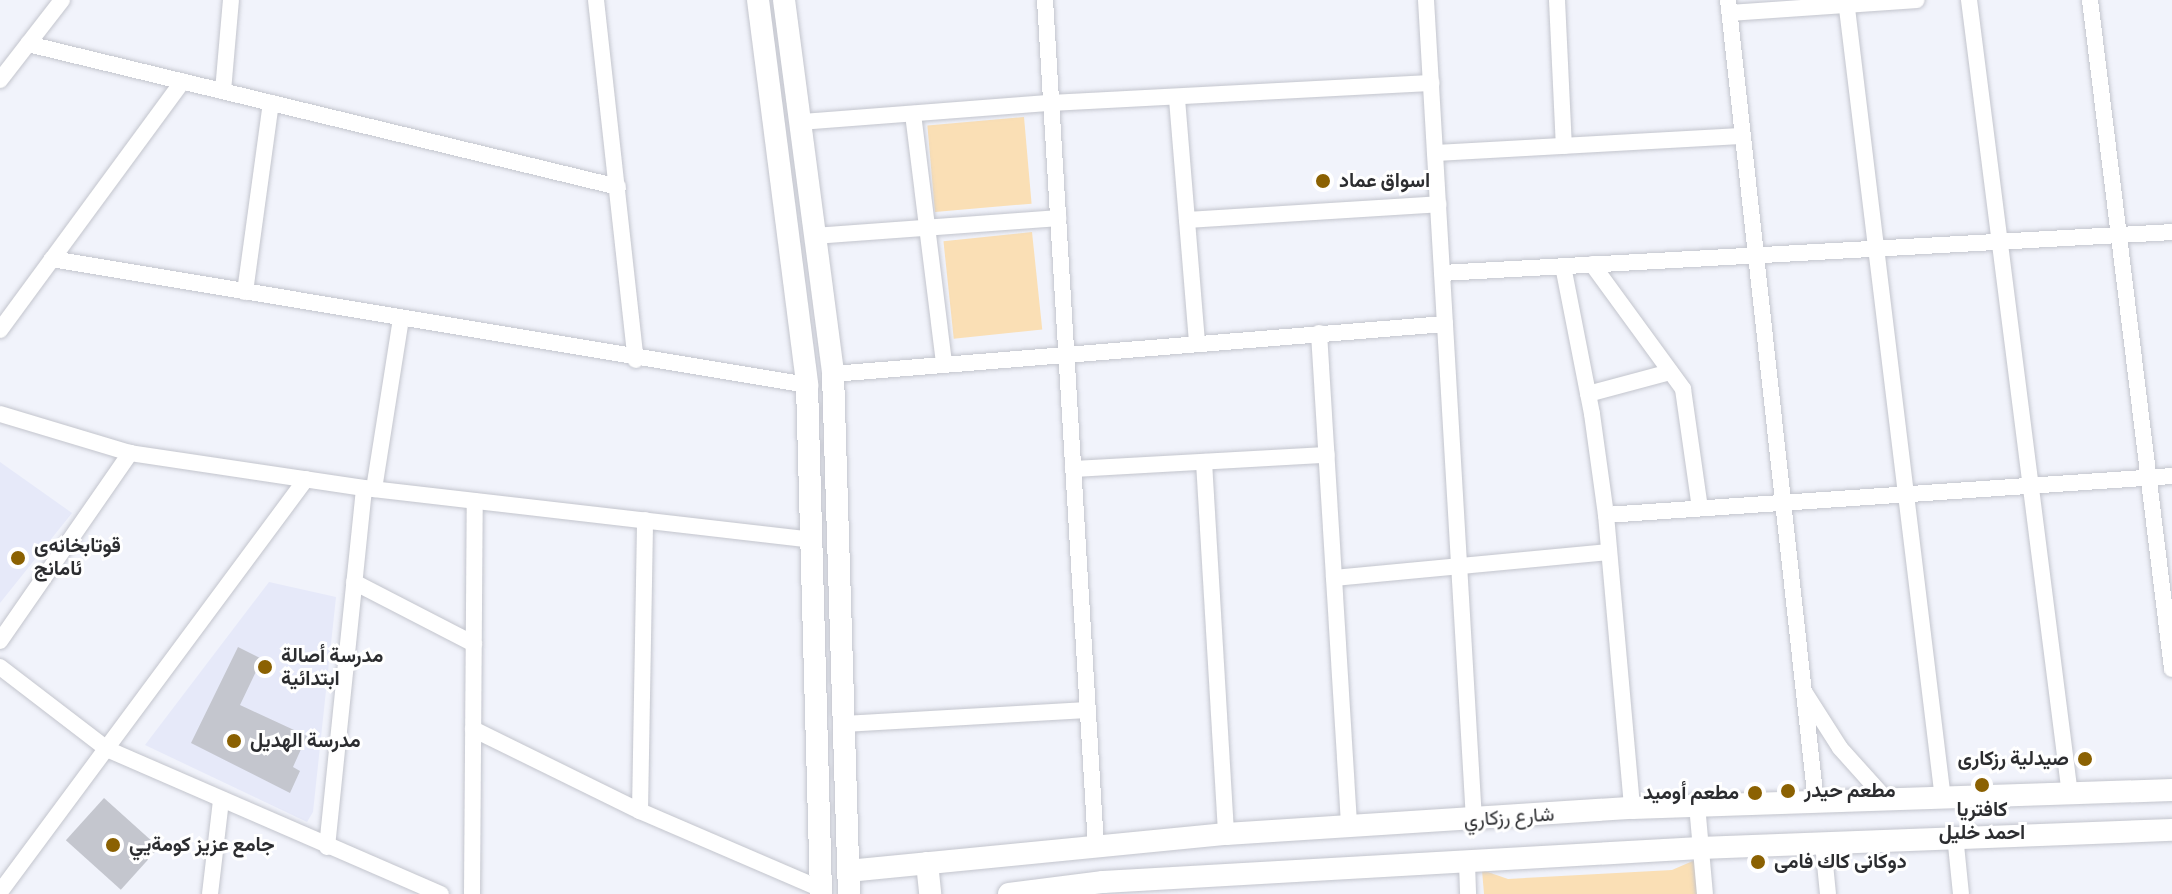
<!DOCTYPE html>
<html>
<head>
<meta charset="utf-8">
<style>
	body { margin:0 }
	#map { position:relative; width:2172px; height:894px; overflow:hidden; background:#f1f3fb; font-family:"Source Sans 3",Vazirmatn,sans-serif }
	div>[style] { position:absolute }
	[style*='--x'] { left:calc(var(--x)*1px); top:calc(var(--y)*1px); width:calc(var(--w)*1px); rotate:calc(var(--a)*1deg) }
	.built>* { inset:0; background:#e6e9f9 }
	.green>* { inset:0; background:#fadfb5; transform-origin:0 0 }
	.building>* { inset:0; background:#c4c6ce; transform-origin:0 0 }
	.roads { filter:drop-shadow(0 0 2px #c3c5cd) drop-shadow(0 0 2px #c3c5cd) }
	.street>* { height:16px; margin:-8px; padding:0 8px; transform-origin:8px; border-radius:8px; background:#fff }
	.secondary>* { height:22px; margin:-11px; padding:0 11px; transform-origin:11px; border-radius:11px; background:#fff }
	.dots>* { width:22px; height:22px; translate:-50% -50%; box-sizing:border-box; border:4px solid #fff; border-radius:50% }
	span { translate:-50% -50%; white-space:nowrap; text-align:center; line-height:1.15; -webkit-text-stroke:6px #fff; paint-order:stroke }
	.poi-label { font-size:20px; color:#2c2d30; font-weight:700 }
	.left { translate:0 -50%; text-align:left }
	.right { translate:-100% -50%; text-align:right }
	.street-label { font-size:20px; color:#2c2d30 }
</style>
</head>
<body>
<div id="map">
	<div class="built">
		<div style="clip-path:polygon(0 462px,72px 513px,0 603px)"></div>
		<div style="clip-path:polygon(269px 582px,336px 597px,313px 812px,307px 822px,145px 745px)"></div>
	</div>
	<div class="green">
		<div style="left:1024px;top:117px;width:87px;height:97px;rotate:85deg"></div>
		<div style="left:1032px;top:232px;width:98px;height:89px;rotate:84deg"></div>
		<div style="clip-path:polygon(1695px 860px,1698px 894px,1484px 894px,1482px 870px,1508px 879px,1672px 870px)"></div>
	</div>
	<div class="building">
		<div style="clip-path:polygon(238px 647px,262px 659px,240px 705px,307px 736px,293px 767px,300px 771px,290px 793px,191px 743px)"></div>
		<div style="left:104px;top:798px;width:74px;height:57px;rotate:42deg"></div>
	</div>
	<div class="roads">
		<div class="street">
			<div style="--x:596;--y:0;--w:362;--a:83.7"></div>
			<div style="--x:1045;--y:0;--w:848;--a:86.55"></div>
			<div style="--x:1426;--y:0;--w:822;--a:86.65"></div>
			<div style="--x:1557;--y:0;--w:146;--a:87.3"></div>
			<div style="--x:1728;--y:0;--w:807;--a:83.74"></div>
			<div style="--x:1846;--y:0;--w:805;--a:83.08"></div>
			<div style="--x:1969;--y:0;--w:801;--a:82.76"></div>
			<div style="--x:2090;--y:0;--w:674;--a:83.01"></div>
			<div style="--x:1730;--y:13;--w:187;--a:-4"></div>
			<div style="--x:28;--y:44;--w:607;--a:13.62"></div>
			<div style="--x:0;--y:80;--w:101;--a:-52.2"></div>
			<div style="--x:223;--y:91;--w:91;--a:-85"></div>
			<div style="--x:1177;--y:99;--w:244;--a:85.3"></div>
			<div style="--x:913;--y:114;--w:251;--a:82.9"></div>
			<div style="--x:801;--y:122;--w:249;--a:-4.4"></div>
			<div style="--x:1049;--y:103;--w:383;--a:-3"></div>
			<div style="--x:1435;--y:153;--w:307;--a:-3.2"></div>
			<div style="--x:1187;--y:220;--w:252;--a:-3.6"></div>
			<div style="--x:815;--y:236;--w:244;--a:-4.2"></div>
			<div style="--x:52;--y:259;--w:765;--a:9.47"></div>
			<div style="--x:1592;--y:264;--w:155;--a:53.9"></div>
			<div style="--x:1683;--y:389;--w:120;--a:81.9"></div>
			<div style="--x:1563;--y:266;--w:151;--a:78.9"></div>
			<div style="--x:1592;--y:414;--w:102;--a:82.1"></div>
			<div style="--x:1606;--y:515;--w:294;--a:84.9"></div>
			<div style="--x:1442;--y:273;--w:731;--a:-3.21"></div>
			<div style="--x:245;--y:292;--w:191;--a:-82.2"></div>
			<div style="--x:0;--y:330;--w:308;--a:-53.7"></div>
			<div style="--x:1319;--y:333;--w:495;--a:86.5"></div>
			<div style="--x:833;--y:374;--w:614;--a:-4.67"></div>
			<div style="--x:1588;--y:394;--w:85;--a:-15"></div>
			<div style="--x:0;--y:414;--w:136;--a:16.7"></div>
			<div style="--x:130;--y:453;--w:237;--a:8.5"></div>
			<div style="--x:364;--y:488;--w:451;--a:6.6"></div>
			<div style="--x:1204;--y:462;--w:373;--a:86.6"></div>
			<div style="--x:1073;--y:469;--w:254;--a:-3.2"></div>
			<div style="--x:374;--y:489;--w:172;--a:-81"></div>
			<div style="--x:1606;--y:515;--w:567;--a:-3.94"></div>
			<div style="--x:1334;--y:578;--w:276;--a:-5.4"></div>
			<div style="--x:354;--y:582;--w:135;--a:27.3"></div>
			<div style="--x:0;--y:641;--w:229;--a:-55.3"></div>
			<div style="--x:0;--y:667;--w:135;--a:37.5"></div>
			<div style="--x:107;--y:749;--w:364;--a:23.5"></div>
			<div style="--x:1805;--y:693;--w:65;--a:57.5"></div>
			<div style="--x:1840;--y:748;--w:69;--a:48"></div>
			<div style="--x:843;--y:724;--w:245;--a:-3.3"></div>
			<div style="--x:473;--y:729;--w:186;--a:26.2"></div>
			<div style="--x:640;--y:811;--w:197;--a:23.3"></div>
			<div style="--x:1697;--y:805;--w:89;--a:84.9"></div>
			<div style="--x:640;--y:811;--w:291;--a:-89"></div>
			<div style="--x:1955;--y:835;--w:59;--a:84.2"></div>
			<div style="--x:1823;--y:844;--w:50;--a:84.3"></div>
			<div style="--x:327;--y:847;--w:361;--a:-84.1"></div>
			<div style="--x:1467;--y:863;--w:31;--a:88"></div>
			<div style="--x:0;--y:892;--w:514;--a:-53.46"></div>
			<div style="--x:210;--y:894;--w:95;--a:-83.3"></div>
			<div style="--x:472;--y:894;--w:393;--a:-89.6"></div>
		</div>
		<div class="secondary">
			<div style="--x:758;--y:0;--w:388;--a:82.7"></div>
			<div style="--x:807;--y:385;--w:509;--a:88.42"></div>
			<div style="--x:784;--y:0;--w:377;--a:82.5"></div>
			<div style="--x:833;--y:374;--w:520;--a:88.24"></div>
			<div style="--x:927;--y:863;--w:31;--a:84"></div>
			<div style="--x:848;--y:871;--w:380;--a:-5.6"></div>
			<div style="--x:1226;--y:834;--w:407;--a:-3.7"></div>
			<div style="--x:1632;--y:808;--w:540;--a:-1.91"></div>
			<div style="--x:1009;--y:894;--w:95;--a:-7.3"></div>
			<div style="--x:1103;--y:882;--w:598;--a:-3.26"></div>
			<div style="--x:1700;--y:848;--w:472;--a:-2.2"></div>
		</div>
	</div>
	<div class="dots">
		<div style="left:1323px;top:181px;background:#8b6102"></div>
		<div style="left:18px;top:558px;background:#8b6102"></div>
		<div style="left:265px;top:667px;background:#8b6102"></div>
		<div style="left:234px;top:741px;background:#8b6102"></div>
		<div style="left:2085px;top:759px;background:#8b6102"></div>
		<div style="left:1982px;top:785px;background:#8b6102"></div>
		<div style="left:1788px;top:791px;background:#8b6102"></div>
		<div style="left:1755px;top:793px;background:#8b6102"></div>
		<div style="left:113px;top:845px;background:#8b6102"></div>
		<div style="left:1758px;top:862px;background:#8b6102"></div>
	</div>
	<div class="poi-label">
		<span class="left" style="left:1339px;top:181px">اسواق عماد</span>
		<span class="left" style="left:34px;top:558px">قوتابخانەى<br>ئامانج</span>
		<span class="left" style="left:281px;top:668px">مدرسة أصالة<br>ابتدائية</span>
		<span class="left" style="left:250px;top:741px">مدرسة الهديل</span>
		<span class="right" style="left:2069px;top:759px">صيدلية رزكارى</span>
		<span class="left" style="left:1804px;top:791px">مطعم حيدر</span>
		<span class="right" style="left:1739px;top:793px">مطعم أوميد</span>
		<span style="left:1982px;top:822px">كافتريا<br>احمد خليل</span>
		<span class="left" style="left:129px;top:845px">جامع عزيز كومةيي</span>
		<span class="left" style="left:1774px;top:862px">دوكانى كاك فامى</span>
	</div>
	<div class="street-label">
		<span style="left:1509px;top:818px;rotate:-4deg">شارع رزكاري</span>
	</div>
</div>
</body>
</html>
